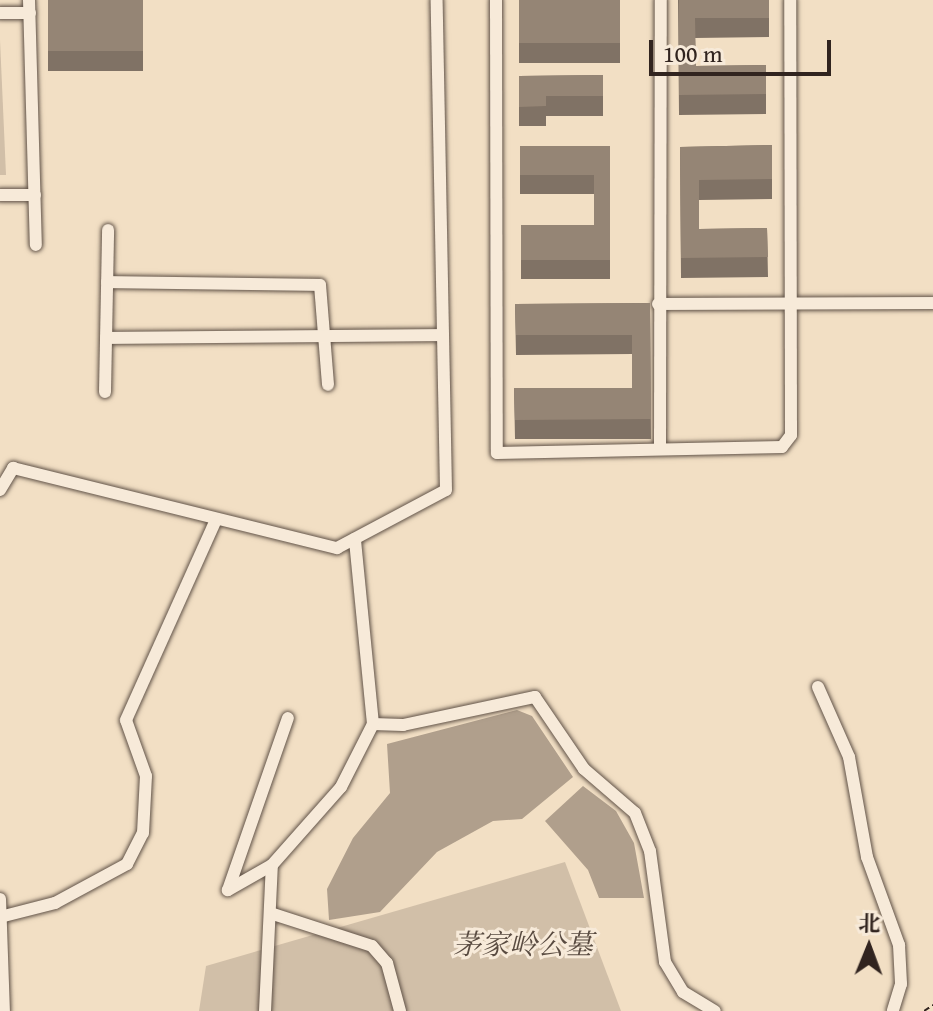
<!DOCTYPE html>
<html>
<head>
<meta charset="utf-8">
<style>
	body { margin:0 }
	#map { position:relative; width:933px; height:1011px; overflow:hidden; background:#f2dfc4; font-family:"Gentium Book Plus","Noto Serif SC",serif }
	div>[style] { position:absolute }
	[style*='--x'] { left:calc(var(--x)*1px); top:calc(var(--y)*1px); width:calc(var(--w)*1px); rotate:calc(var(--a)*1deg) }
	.green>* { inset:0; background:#d1bfa8 }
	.water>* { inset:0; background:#b09f8c }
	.path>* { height:2px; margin-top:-1px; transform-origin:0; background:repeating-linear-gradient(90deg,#31241f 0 6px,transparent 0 10px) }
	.roads { filter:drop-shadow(0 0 2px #615348) drop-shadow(0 0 2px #615348) }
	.minor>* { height:12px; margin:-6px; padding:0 6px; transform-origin:6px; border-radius:6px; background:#f7ead9 }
	.wall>* { inset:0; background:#807265; transform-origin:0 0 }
	.building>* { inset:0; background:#958575; transform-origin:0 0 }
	span { translate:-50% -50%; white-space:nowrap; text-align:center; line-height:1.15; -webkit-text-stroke:6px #f7ead9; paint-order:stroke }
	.park-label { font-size:28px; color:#594b41; font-style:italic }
	.north { position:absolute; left:829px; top:907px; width:80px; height:80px; -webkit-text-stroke:6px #f7ead9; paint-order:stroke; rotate:1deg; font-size:22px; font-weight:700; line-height:32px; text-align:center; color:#31241f }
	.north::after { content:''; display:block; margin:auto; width:28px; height:36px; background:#31241f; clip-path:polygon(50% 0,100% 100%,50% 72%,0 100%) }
	.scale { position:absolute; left:649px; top:40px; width:182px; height:36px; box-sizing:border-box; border:4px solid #31241f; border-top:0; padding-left:10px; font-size:24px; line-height:28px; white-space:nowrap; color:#31241f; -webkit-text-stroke:6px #f7ead9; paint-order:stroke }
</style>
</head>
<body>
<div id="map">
	<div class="green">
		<div style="clip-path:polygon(0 40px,6px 175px,0 175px)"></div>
		<div style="clip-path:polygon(565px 862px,621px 1011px,199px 1011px,206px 966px)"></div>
	</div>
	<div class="water">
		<div style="clip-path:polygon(517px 710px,532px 716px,573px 777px,522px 819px,493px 821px,437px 852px,380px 912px,329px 920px,327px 889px,353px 838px,390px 793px,387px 744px)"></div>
		<div style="clip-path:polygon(583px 786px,616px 811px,634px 843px,644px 898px,599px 898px,588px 870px,545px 821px)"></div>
	</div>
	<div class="path">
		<div style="--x:924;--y:1011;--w:11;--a:-34"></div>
	</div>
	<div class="roads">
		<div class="minor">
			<div style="--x:29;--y:0;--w:245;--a:88.4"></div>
			<div style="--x:496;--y:0;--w:453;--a:89.9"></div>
			<div style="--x:497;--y:453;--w:285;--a:-1.2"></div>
			<div style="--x:782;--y:447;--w:15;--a:-53"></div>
			<div style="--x:791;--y:435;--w:435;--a:-90.1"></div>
			<div style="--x:0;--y:13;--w:30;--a:0"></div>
			<div style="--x:0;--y:195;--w:35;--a:0"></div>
			<div style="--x:107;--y:282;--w:213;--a:0.8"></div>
			<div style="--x:320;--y:285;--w:100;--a:85.4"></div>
			<div style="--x:658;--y:304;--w:275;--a:-0.2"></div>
			<div style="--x:106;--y:338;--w:337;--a:-0.5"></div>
			<div style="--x:105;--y:392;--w:162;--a:-88.9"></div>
			<div style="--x:660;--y:449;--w:449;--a:-89.9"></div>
			<div style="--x:0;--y:490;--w:26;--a:-59"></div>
			<div style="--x:13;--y:468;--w:334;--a:13.9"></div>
			<div style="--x:337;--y:548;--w:123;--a:-28"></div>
			<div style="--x:446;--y:490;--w:490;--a:-91.1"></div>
			<div style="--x:818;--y:687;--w:77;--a:66.1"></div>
			<div style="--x:849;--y:757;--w:102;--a:79.8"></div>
			<div style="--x:867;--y:857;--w:94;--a:70"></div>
			<div style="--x:899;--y:945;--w:39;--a:87"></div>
			<div style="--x:901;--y:984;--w:28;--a:107"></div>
			<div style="--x:373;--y:724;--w:30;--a:2"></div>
			<div style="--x:403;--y:725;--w:135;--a:-12"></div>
			<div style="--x:535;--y:697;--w:87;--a:55.8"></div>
			<div style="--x:584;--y:769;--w:67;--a:40.8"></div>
			<div style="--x:635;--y:813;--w:41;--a:68.5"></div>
			<div style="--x:650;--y:851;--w:112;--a:82.3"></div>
			<div style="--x:665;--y:962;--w:35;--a:59"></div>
			<div style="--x:683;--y:992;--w:37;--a:31"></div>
			<div style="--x:272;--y:865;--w:51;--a:150.4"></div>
			<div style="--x:228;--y:890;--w:182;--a:-70.8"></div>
			<div style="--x:0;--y:899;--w:112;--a:88"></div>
			<div style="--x:270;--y:913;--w:107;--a:17.9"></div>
			<div style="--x:372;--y:946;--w:23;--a:49"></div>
			<div style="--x:387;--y:963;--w:50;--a:74.8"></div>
			<div style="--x:4;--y:916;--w:53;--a:-14.3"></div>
			<div style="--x:55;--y:903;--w:82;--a:-28.4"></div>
			<div style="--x:127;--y:864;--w:35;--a:-63"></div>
			<div style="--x:143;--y:833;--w:57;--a:-87"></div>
			<div style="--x:146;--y:776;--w:59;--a:-109.7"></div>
			<div style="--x:126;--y:720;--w:219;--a:-65.8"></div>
			<div style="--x:265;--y:1011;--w:146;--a:-87.3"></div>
			<div style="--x:272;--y:865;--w:104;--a:-48.5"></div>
			<div style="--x:341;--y:787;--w:71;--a:-63.1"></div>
			<div style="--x:373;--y:724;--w:186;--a:-95.6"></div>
		</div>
	</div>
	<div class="wall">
		<div style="left:48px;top:0;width:95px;height:71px"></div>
		<div style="left:519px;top:0;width:101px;height:63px"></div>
		<div style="clip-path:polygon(678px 0,769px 0,769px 37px,695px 38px,696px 66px,766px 65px,766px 114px,679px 115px)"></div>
		<div style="clip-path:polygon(603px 75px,603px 116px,546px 116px,546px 126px,519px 126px,519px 76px)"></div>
		<div style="clip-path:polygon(772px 145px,772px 199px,699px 200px,699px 229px,767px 228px,768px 277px,681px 278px,680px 147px)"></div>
		<div style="clip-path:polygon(520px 146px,610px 146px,610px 279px,521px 279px,521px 225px,594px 225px,594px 194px,520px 194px)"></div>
		<div style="clip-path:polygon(650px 303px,651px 439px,515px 439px,514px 388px,632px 388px,632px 354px,516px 355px,515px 304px)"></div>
	</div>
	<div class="building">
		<div style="left:48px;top:0;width:95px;height:51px"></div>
		<div style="left:519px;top:0;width:101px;height:43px"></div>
		<div style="clip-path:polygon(679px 0,769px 0,769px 18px,695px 18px,696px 66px,766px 65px,766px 94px,679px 95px)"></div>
		<div style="clip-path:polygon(603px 75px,603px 96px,546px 96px,546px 106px,519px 107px,519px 76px)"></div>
		<div style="clip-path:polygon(772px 145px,772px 179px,699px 180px,699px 229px,767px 228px,768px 257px,681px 258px,680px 147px)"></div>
		<div style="clip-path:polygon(520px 146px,610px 146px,610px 260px,521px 260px,521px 225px,594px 225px,594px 175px,520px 175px)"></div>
		<div style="clip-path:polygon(650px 303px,651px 419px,515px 420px,514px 388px,632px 388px,632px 335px,516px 335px,515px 304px)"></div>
	</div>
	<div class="park-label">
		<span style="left:523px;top:944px">茅家岭公墓</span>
	</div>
	<div class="north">北</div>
	<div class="scale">100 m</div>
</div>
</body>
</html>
